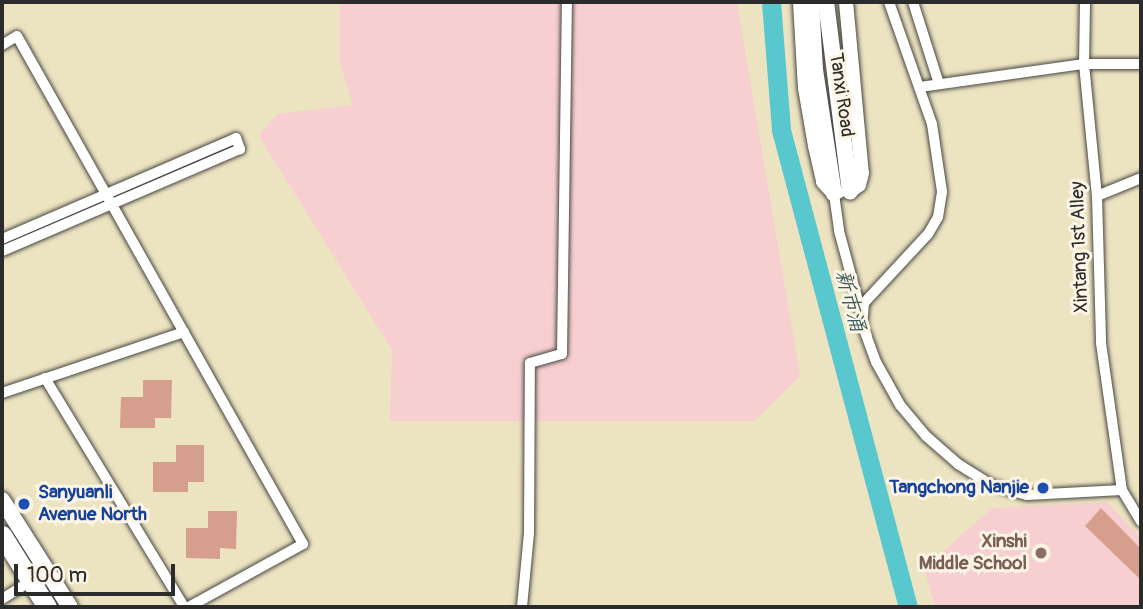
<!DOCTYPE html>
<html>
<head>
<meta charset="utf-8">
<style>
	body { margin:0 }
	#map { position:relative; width:1143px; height:609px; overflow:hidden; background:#ece3c1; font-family:Pangolin,"LXGW WenKai TC",sans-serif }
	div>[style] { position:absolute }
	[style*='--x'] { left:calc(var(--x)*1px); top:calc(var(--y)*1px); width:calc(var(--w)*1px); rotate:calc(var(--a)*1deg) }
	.built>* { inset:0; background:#f7cfd1 }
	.river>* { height:19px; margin:-9.5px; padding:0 9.5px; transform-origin:9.5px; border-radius:9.5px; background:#59c7ce }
	.building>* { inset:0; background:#d69e8d }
	.roads { filter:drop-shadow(0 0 2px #484742) drop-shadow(0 0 2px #484742) }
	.minor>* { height:10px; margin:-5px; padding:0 5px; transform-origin:5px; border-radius:5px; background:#fff }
	.tertiary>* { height:14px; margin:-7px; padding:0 7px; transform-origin:7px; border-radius:7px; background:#fff }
	.secondary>* { height:16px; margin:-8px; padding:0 8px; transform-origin:8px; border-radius:8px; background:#fff }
	.motorway>* { height:19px; margin:-9.5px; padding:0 9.5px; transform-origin:9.5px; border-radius:9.5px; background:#fff }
	.dots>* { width:19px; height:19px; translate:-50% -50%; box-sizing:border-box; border:4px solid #fcf5e5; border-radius:50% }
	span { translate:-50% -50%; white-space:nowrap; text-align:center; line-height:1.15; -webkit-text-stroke:6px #fcf5e5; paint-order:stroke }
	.street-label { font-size:19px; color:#2b2b2b }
	.transit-label { font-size:19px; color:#164399; font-weight:700 }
	.right { translate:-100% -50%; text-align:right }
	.left { translate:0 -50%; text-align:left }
	.education-label { font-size:19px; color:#785e54; font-weight:700 }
	.water-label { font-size:21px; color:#395a5c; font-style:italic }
	.frame { position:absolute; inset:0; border:4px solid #2b2b2b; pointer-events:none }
	.scale { position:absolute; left:14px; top:564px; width:161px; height:32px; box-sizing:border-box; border:4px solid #2b2b2b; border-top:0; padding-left:9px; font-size:21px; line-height:24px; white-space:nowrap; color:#2b2b2b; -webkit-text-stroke:5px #fcf5e5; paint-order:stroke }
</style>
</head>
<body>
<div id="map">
	<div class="built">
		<div style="clip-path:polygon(340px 2px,737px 2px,800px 377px,754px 421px,390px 421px,392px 350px,259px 136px,277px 114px,353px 105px,340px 63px)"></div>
		<div style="clip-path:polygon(1107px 502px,1141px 538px,1141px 607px,935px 607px,924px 568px,992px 508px)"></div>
	</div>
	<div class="river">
		<div style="--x:771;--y:2;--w:128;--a:85.5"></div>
		<div style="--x:781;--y:130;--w:494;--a:75.1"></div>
	</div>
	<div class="building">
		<div style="clip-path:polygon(143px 380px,172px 380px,171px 418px,155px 418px,155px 428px,120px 428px,121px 397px,143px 397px)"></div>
		<div style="clip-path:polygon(176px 445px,204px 445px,204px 482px,188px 482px,188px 492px,153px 492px,153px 462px,176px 462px)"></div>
		<div style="clip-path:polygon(1101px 508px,1141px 549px,1141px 580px,1085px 526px)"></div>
		<div style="clip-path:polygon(208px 511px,237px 511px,236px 549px,220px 548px,220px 559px,186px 558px,186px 528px,208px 528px)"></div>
	</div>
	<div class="roads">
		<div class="minor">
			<div style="--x:889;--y:2;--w:129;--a:70.6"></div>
			<div style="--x:932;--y:124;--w:69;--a:81.6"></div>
			<div style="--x:942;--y:192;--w:25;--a:99"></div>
			<div style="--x:938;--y:217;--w:20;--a:120"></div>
			<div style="--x:928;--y:234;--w:94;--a:132.8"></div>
			<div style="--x:864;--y:303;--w:21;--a:95"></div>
			<div style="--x:862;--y:324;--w:40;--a:69.8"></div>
			<div style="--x:876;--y:362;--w:49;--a:60.8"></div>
			<div style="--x:900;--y:405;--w:40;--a:50"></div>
			<div style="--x:926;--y:436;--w:43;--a:41.2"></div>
			<div style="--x:958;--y:464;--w:40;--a:32"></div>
			<div style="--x:992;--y:485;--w:36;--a:16"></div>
			<div style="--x:1027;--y:495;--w:95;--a:-3"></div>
			<div style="--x:913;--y:2;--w:86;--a:72.4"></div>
			<div style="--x:1085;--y:2;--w:62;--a:90.9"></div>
			<div style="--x:1084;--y:64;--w:133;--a:84.4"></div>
			<div style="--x:1097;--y:196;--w:147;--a:88.4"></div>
			<div style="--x:1101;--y:343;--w:148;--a:81.9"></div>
			<div style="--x:1122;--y:490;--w:37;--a:59"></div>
			<div style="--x:2;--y:45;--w:17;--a:-31"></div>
			<div style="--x:17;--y:36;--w:583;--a:60.62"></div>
			<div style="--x:303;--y:544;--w:130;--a:151.1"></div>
			<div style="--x:920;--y:87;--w:166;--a:-8"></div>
			<div style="--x:1084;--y:64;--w:57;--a:0"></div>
			<div style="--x:840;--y:193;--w:6;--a:171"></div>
			<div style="--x:834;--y:194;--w:37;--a:82"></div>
			<div style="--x:839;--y:231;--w:84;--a:74.8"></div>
			<div style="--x:1097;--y:196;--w:48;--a:-22.2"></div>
			<div style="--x:2;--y:239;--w:255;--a:-23.3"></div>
			<div style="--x:236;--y:138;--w:12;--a:70"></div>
			<div style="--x:240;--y:149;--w:259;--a:156.8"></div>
			<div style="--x:45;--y:378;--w:268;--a:58.7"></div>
			<div style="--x:2;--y:393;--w:192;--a:-18.5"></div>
			<div style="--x:2;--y:599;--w:25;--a:-32"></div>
			<div style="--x:522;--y:607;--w:74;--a:-84.6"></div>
			<div style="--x:529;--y:533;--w:170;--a:-89.7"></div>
			<div style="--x:530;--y:363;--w:33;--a:-16"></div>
			<div style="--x:562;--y:354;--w:352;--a:-89.2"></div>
		</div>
		<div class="tertiary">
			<div style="--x:800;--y:2;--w:86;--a:86.7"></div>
			<div style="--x:805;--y:88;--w:59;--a:80.2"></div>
			<div style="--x:815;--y:146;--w:37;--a:77"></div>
			<div style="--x:823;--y:182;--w:16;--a:47"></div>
			<div style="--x:846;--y:2;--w:172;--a:84.7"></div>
			<div style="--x:862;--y:173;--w:12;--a:104"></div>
			<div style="--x:859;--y:185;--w:11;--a:146"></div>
		</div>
		<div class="secondary">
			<div style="--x:811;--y:2;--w:68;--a:86.6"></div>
			<div style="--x:815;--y:70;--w:125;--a:81.3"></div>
			<div style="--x:826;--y:2;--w:191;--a:82.8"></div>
			<div style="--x:2;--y:500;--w:127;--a:57.6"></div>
		</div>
		<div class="motorway">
			<div style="--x:2;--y:535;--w:85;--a:58"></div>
		</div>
	</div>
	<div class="dots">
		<div style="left:1043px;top:488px;background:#1a4fb4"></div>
		<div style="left:24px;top:504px;background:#1a4fb4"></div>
		<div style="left:1041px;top:553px;background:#8d6e63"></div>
	</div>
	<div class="street-label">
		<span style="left:841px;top:95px;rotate:82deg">Tanxi Road</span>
		<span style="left:1080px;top:247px;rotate:-92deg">Xintang 1st Alley</span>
	</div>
	<div class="transit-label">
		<span class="right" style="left:1029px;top:488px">Tangchong Nanjie</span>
		<span class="left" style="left:38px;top:504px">Sanyuanli<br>Avenue North</span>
	</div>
	<div class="education-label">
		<span class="right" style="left:1027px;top:553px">Xinshi<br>Middle School</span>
	</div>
	<div class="water-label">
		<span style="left:850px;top:301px;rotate:75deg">新市涌</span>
	</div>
	<div class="frame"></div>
	<div class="scale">100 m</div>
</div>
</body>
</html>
